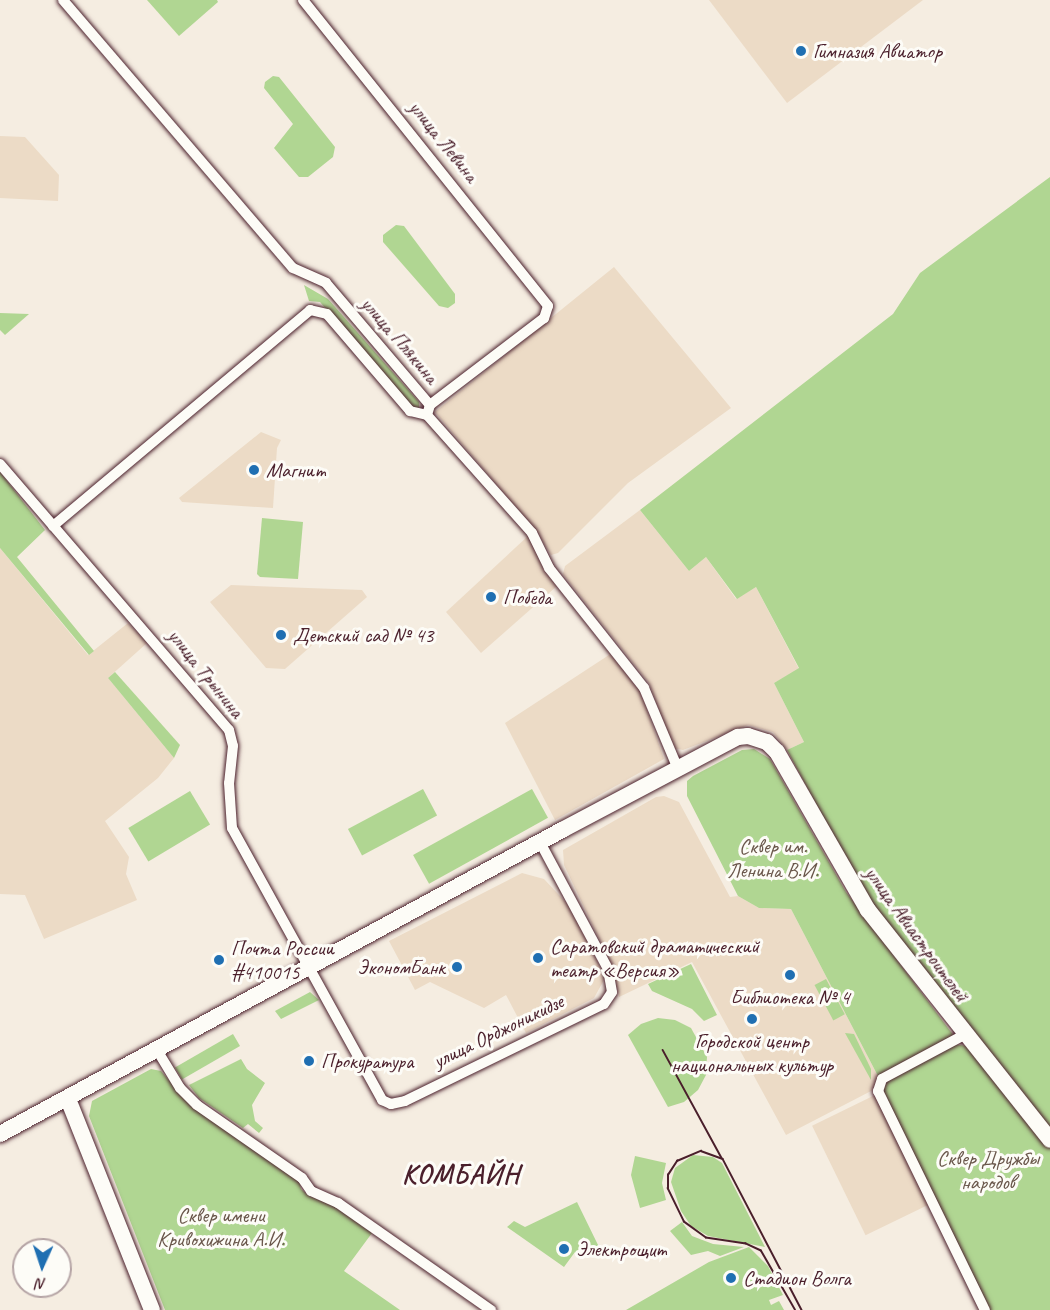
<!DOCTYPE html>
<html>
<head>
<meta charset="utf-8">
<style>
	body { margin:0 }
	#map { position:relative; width:1050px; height:1310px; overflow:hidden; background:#f5ede1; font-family:Caveat,sans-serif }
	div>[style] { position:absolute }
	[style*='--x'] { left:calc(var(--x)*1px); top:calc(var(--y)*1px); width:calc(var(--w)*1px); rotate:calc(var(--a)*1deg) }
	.built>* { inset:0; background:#ecdbc6; transform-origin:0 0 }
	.green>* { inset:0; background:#b0d692; transform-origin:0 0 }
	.roads { filter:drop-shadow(0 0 2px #4a1f2b) drop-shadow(0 0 2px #4a1f2b) }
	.minor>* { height:10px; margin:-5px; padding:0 5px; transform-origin:5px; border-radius:5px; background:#fdfcf7 }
	.primary>* { height:16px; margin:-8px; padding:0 8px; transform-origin:8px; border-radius:8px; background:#fdfcf7 }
	.tram>* { height:1.5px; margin:-0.75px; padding:0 0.75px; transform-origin:0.75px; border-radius:0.75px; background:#4a1f2b }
	.dots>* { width:16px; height:16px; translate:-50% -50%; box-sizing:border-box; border:3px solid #fdfcf7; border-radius:50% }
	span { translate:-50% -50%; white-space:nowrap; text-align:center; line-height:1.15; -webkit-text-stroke:6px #fdfcf7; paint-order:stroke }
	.poi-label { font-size:21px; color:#4a1f2b }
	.left { translate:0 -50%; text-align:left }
	.right { translate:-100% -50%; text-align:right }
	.street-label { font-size:21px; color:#4a1f2b }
	.park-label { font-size:21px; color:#69564a }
	.district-label { font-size:27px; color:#4a1f2b; font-weight:700; letter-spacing:1.5px }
	.north { position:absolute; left:12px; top:1238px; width:60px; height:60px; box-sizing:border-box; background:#fdfcf7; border:2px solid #b5a4a5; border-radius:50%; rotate:183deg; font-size:16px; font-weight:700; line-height:24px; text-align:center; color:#4a1f2b }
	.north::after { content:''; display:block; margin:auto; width:21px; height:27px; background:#1f6fb2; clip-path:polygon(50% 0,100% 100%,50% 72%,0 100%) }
</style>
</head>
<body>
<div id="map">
	<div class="built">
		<div style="clip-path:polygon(709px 0,923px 0,787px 103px)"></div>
		<div style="clip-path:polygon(0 136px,25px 137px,59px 175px,58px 201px,0 198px)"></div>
		<div style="clip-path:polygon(614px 267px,731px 408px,628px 483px,558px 553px,551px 555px,537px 532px,435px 412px)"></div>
		<div style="clip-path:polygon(261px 432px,281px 440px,277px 448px,273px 508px,182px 502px,179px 498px)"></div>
		<div style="clip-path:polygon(640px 510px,689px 571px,706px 557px,736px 599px,756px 587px,799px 669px,774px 683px,804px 742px,787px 750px,773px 732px,748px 725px,683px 750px,673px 748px,649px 683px,563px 574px,565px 566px)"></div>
		<div style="clip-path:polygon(528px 536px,557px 586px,481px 653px,446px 612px)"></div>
		<div style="clip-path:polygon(0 548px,88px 655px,128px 623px,147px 643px,108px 678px,174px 758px,158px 778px,105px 821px,129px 857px,126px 874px,137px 900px,44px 939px,25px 895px,0 894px)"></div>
		<div style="clip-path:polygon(231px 585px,362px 590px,367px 597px,285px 669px,266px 668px,210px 602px)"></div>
		<div style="clip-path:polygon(612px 653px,640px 690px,664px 759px,555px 820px,505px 723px)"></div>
		<div style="clip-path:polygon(664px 796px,679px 802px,730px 897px,738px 896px,759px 908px,791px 909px,879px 1078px,873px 1090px,786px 1135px,692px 962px,619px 997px,613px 968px,564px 865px,563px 850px,656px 797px)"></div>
		<div style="clip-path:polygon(522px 873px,544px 879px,573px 910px,605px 978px,594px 998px,526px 1033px,506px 995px,484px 1008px,430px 982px,415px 990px,389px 941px)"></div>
		<div style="left:875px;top:1095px;width:122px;height:70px;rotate:64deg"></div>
	</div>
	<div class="green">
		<div style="clip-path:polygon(147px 0,217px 0,218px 2px,179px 36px)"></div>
		<div style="clip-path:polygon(273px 76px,279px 77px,335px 147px,333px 157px,308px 177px,299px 177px,274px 148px,293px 124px,264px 88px,265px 82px)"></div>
		<div style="clip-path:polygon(1050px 177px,1050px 1130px,872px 906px,860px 886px,787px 750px,804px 742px,774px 683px,799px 668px,756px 587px,737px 599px,706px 557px,689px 571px,640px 510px,893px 314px,920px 273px)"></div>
		<div style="clip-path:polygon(396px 225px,404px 226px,455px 294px,455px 303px,448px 308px,439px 306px,383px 242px,383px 235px)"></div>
		<div style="clip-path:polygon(304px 285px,328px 299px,419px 402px,419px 408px,412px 407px,320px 302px,309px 301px)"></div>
		<div style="clip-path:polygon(0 313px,29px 314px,5px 335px,0 330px)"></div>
		<div style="clip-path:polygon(0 472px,45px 530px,17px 557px,94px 651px,89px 655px,0 548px)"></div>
		<div style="clip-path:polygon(262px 518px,303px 522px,298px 579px,260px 577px,257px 574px)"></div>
		<div style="clip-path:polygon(115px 672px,180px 745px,174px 758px,108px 678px)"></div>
		<div style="clip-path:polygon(754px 749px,770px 759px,846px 892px,954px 1036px,879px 1078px,791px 909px,759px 908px,738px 896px,687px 796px,687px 781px,693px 776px,742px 750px)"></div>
		<div style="left:423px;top:789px;width:30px;height:85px;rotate:62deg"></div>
		<div style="left:532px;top:789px;width:33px;height:136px;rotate:61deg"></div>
		<div style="left:190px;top:791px;width:39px;height:72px;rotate:59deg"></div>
		<div style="clip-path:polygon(691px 964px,717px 1015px,704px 1021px,692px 1009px,652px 991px,648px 984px)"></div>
		<div style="left:826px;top:979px;width:40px;height:13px;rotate:62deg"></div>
		<div style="clip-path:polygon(310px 992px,319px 1000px,281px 1019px,275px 1011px)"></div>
		<div style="clip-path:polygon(658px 1018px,675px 1020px,691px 1028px,707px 1057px,706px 1075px,698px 1090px,684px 1102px,668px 1107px,628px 1035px,641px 1024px)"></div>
		<div style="clip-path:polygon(845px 1033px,854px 1034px,871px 1069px,871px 1080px)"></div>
		<div style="left:233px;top:1034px;width:14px;height:67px;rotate:60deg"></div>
		<div style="clip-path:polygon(953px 1044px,967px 1046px,1050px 1148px,1050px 1310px,988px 1310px,883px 1091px,888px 1079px)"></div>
		<div style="clip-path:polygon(241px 1059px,247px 1069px,265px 1083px,252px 1105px,255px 1121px,263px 1128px,259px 1133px,248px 1124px,243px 1128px,199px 1098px,189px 1085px)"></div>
		<div style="clip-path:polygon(151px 1069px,161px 1071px,177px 1090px,299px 1180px,301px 1189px,309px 1196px,327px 1201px,372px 1233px,344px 1271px,400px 1310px,165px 1310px,89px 1116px,92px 1101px)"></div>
		<div style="clip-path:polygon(693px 1155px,713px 1157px,722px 1163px,765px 1247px,708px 1236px,691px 1226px,681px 1211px,671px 1182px,675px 1168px)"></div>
		<div style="clip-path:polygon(635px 1156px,666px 1163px,662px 1183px,666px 1200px,640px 1208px,631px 1175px)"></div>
		<div style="clip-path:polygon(577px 1202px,599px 1247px,578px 1257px,575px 1252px,564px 1267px,507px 1227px,514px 1221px,525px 1227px)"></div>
		<div style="clip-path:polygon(682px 1222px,692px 1236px,713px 1244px,744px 1247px,720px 1256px,708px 1251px,691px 1255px,670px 1231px)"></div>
		<div style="clip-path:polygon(749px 1247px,768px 1266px,783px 1295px,769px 1300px,771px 1305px,779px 1301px,784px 1310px,626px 1310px,709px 1262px)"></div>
	</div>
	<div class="roads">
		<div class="minor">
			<div style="--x:63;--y:0;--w:353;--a:49.4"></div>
			<div style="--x:293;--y:268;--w:36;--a:24"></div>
			<div style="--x:326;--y:283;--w:160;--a:49.6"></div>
			<div style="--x:430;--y:405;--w:10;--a:107"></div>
			<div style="--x:427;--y:415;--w:158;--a:48.3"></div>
			<div style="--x:532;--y:533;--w:39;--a:64"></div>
			<div style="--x:549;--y:568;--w:153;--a:51.6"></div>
			<div style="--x:644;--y:688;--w:88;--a:67.2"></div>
			<div style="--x:303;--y:0;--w:392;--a:51.3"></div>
			<div style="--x:548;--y:306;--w:13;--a:108"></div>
			<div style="--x:544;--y:318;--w:143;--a:142.7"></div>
			<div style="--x:0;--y:464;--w:351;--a:49.3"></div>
			<div style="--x:229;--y:730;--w:16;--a:76"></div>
			<div style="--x:233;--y:746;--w:37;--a:96"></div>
			<div style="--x:229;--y:783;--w:45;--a:86.2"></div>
			<div style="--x:232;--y:828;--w:311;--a:61.1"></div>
			<div style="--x:382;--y:1100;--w:10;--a:24"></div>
			<div style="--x:391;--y:1104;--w:14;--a:-12"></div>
			<div style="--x:405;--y:1101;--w:221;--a:-26"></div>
			<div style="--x:604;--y:1004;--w:14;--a:-56"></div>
			<div style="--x:612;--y:992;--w:23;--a:-100"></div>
			<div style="--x:608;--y:969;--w:144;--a:-118.2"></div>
			<div style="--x:53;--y:526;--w:336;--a:-40"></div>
			<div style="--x:310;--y:310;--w:17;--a:13"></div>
			<div style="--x:327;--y:314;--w:128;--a:49.4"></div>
			<div style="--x:410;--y:411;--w:17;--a:13"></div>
			<div style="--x:964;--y:1035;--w:93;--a:151.8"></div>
			<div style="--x:882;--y:1079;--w:13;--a:108"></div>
			<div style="--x:878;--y:1091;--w:244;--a:64"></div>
			<div style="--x:157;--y:1050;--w:44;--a:58.8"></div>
			<div style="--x:180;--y:1088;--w:24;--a:45"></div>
			<div style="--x:197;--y:1105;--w:128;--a:34.8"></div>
			<div style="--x:302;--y:1178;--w:16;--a:55"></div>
			<div style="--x:311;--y:1191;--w:30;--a:24"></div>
			<div style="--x:338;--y:1203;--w:187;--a:35"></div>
		</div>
		<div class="primary">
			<div style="--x:68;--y:1099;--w:227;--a:68.3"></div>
			<div style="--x:0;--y:1134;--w:639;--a:-28.41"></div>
			<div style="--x:562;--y:830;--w:199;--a:-27.9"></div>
			<div style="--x:738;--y:737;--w:10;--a:-6"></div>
			<div style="--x:748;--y:736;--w:20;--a:18"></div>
			<div style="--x:767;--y:742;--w:14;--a:45"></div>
			<div style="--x:777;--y:752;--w:182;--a:60.1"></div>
			<div style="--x:868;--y:910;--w:293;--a:51.6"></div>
		</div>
	</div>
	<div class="tram">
		<div style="--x:663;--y:1050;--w:123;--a:61.4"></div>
		<div style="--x:795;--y:1310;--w:68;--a:-120"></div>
		<div style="--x:761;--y:1251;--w:17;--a:-155"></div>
		<div style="--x:746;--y:1244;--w:40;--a:-171.5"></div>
		<div style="--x:706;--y:1238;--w:27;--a:-144"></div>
		<div style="--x:684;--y:1222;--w:37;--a:-116"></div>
		<div style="--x:668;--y:1189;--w:14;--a:-90"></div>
		<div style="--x:668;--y:1175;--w:17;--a:-57"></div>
		<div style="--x:677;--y:1161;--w:26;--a:-23"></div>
		<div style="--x:701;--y:1151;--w:23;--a:20"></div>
		<div style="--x:723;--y:1159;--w:170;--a:62.4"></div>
	</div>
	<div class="dots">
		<div style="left:801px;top:51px;background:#1f6fb2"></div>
		<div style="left:254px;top:470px;background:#1f6fb2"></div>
		<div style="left:491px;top:597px;background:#1f6fb2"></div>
		<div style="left:281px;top:635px;background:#1f6fb2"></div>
		<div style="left:538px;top:958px;background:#1f6fb2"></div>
		<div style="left:219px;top:960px;background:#1f6fb2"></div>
		<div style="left:457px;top:967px;background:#1f6fb2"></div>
		<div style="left:790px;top:975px;background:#1f6fb2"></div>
		<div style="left:752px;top:1019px;background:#1f6fb2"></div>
		<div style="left:309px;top:1061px;background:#1f6fb2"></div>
		<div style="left:564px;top:1249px;background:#1f6fb2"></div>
		<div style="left:731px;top:1278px;background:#1f6fb2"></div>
	</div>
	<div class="poi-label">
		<span class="left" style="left:813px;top:51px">Гимназия Авиатор</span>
		<span class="left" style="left:266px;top:470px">Магнит</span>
		<span class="left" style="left:503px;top:597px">Победа</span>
		<span class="left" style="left:293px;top:635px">Детский сад № 43</span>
		<span class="left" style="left:550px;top:958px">Саратовский драматический<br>театр «Версия»</span>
		<span class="left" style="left:231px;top:960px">Почта России<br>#410015</span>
		<span class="right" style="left:445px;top:967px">ЭкономБанк</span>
		<span style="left:790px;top:997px">Библиотека № 4</span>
		<span style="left:752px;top:1053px">Городской центр<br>национальных культур</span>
		<span class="left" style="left:321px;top:1061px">Прокуратура</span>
		<span class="left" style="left:576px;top:1249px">Электрощит</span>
		<span class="left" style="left:743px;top:1278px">Стадион Волга</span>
	</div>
	<div class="street-label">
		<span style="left:444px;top:141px;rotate:51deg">улица Левина</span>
		<span style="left:400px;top:340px;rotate:49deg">улица Плякина</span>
		<span style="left:206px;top:673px;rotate:51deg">улица Трынина</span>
		<span style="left:917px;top:934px;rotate:54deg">улица Авиастроителей</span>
		<span style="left:498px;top:1031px;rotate:-26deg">улица Орджоникидзе</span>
	</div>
	<div class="park-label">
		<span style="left:773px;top:858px">Сквер им.<br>Ленина В.И.</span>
		<span style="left:988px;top:1170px">Сквер Дружбы<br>народов</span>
		<span style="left:221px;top:1227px">Сквер имени<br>Кривохижина А.И.</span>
	</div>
	<div class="district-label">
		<span style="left:461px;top:1175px">КОМБАЙН</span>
	</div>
	<div class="north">N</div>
</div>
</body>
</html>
